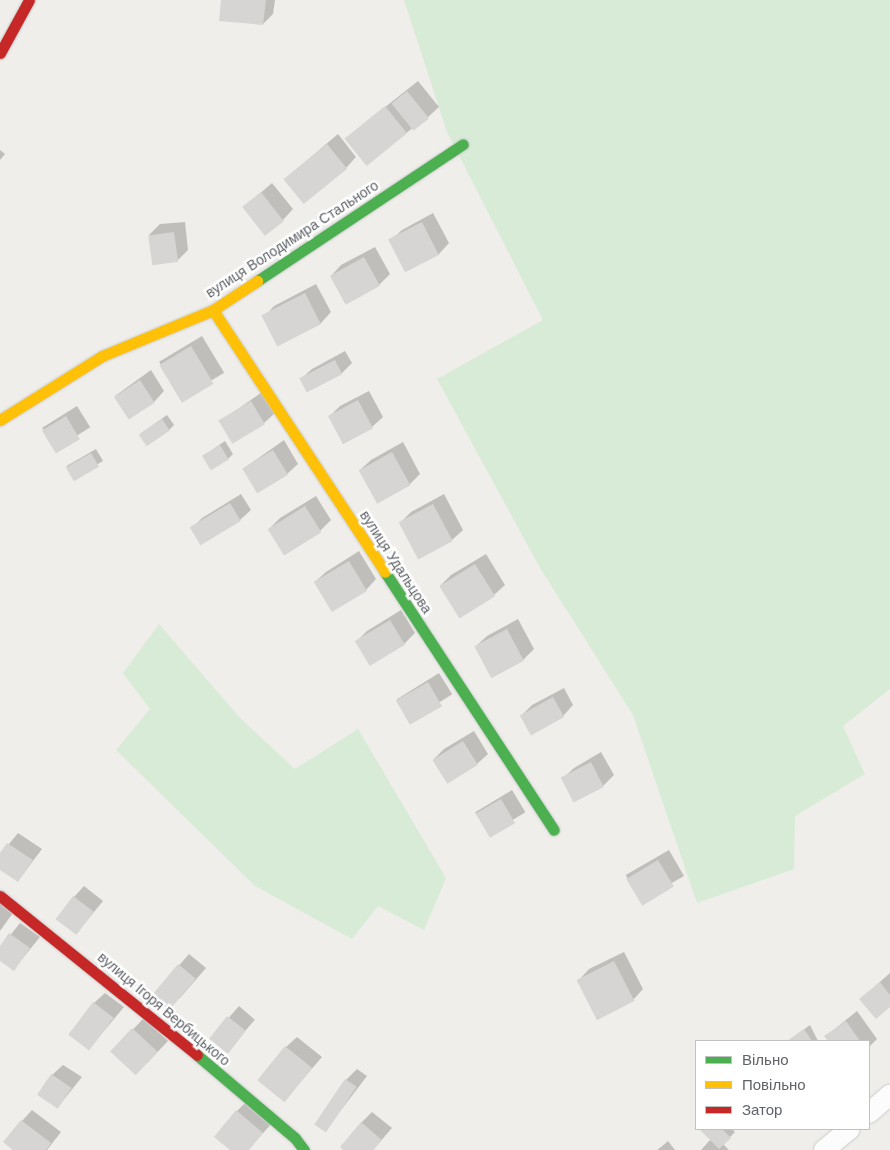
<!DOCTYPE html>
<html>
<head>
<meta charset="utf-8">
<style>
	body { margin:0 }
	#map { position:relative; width:890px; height:1150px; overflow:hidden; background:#efeeea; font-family:Arial,sans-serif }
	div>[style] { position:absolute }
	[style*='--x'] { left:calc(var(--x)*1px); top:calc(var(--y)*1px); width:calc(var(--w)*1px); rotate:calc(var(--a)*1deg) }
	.green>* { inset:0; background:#d8ebd6 }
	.shadow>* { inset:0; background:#0003; transform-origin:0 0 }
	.building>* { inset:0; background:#d6d5d3; transform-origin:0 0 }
	.roads { filter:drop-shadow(0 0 1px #cbcccc) drop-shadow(0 0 1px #cbcccc) }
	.street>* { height:20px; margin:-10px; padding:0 10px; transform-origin:10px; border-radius:10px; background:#fdfcfc }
	.fast>* { height:11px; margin:-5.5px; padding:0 5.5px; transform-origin:5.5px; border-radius:5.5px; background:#4caf50 }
	.slow>* { height:11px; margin:-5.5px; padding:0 5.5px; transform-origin:5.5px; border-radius:5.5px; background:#ffc107 }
	.jam>* { height:11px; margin:-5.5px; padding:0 5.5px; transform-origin:5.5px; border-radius:5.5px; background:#c62828 }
	span { translate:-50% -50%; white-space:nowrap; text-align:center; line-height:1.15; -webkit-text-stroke:5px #fff; paint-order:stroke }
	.street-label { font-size:14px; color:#5f6368 }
	.legend { position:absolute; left:695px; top:1040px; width:175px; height:90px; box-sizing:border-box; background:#fff; border:1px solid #bfc1c3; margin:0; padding:6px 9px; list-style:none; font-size:15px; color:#5f6368 }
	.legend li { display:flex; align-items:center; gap:10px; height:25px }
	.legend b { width:25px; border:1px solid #bfc1c3 }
</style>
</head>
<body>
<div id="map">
	<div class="green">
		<div style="clip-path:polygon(404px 0,890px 0,890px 689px,843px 726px,865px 774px,795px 816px,794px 869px,697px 903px,633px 715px,540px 568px,437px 379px,543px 320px,447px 132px)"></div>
		<div style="clip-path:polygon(159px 624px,240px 718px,295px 769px,358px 729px,446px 878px,424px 930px,378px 906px,352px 939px,255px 886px,116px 750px,150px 709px,123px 673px)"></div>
	</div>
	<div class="shadow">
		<div style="clip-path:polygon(222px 0,275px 0,273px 14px,263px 24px)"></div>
		<div style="clip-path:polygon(418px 81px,439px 107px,428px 117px,406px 133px,346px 138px)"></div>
		<div style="clip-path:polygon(338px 134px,356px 157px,346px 168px,285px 179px)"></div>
		<div style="clip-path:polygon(0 150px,5px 154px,0 160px)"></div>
		<div style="clip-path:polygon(272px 183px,293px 209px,283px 220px,243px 208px)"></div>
		<div style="clip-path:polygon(433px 213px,449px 243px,439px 254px,407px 271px,391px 240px,402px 230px)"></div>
		<div style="clip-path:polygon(185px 222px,188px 250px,178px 260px,149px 235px,160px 224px)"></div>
		<div style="clip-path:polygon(375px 247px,390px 274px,379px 285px,345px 303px,331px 276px,341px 265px)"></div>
		<div style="clip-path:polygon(316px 284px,331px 312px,321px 323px,279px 345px,264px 317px,274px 306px)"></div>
		<div style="left:202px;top:336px;width:43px;height:50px;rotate:59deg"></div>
		<div style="clip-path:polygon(345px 351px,352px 363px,342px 373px,301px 379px,312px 369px)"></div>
		<div style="clip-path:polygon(151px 370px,164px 391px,154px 402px,115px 396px)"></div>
		<div style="clip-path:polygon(369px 391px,383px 417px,372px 427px,329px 417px,340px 406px)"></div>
		<div style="clip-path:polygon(262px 392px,275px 413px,264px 423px,221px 421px)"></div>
		<div style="left:77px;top:406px;width:25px;height:41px;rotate:58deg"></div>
		<div style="clip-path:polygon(167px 415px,174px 425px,169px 430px,140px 434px)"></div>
		<div style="clip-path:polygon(284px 440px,298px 464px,287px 474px,243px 469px)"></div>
		<div style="clip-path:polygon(225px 441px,233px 454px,228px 459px,203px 456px)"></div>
		<div style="clip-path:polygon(403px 442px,420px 474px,410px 484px,377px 502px,360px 470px,371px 460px)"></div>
		<div style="left:96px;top:449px;width:14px;height:34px;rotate:60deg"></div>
		<div style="clip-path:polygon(241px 494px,251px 510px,240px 520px,201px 544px,192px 528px,202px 518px)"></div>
		<div style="clip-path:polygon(444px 494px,463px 530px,452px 540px,400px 523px,411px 512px)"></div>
		<div style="clip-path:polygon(316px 496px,331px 520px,320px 531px,284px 554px,269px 529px,280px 518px)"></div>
		<div style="clip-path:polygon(359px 551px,376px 579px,366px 590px,315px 582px,326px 572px)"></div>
		<div style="clip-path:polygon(486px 554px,505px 585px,494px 595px,440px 586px,451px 575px)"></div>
		<div style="clip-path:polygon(401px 610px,415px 633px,404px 644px,356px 642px,367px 631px)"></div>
		<div style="clip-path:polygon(518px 619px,534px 649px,523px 660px,476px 646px,487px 636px)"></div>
		<div style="left:439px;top:673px;width:25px;height:50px;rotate:58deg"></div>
		<div style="clip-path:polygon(564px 688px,573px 705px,563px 716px,522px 715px,532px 705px)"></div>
		<div style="clip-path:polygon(474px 731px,488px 754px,477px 764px,434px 759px,444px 749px)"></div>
		<div style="clip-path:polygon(601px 752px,614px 775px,603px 786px,563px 778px,574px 768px)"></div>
		<div style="left:512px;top:790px;width:26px;height:43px;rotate:59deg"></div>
		<div style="clip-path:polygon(18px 833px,42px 849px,18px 881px,0 869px,0 855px)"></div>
		<div style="left:669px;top:850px;width:30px;height:50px;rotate:60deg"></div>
		<div style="clip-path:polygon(84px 886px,103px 901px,76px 934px,74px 897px)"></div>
		<div style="clip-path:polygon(0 899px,15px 910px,0 931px)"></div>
		<div style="clip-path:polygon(20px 923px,40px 937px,14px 969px,0 959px,0 948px)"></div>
		<div style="clip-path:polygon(624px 952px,643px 989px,633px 1000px,579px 980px,589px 969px)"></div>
		<div style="clip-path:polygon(189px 954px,206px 968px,179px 999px,153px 995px)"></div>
		<div style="clip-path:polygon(890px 973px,890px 1005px,861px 999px,872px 989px)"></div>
		<div style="clip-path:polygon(105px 993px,124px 1007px,89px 1049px,94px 1003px)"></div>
		<div style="left:239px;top:1006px;width:21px;height:43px;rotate:41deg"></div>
		<div style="clip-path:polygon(857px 1011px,877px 1039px,869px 1047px,869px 1041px,829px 1041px,826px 1036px)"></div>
		<div style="clip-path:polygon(144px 1018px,168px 1041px,147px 1063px,112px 1051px)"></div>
		<div style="clip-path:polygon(810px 1025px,818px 1041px,789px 1041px,792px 1038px)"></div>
		<div style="clip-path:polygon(297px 1037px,322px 1057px,284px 1101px,286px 1047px)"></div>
		<div style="clip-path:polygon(63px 1065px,82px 1077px,58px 1107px,52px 1075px)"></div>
		<div style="clip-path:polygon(357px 1069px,367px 1076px,325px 1131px,346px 1080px)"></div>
		<div style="clip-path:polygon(247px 1101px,273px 1122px,248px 1150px,232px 1150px,237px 1111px)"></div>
		<div style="clip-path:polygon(32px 1110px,61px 1132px,47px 1150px,15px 1150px,22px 1121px)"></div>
		<div style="clip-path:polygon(372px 1112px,392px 1128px,373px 1150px,345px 1150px,361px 1123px)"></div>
		<div style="clip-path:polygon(701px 1129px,732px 1129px,735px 1132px,723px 1144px,729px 1150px,701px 1150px,711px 1139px)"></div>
		<div style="clip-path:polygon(668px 1141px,675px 1150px,657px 1150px,661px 1147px)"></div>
	</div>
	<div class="building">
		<div style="clip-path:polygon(221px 0,266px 0,263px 25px,219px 21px)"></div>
		<div style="left:407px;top:91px;width:35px;height:20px;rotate:51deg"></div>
		<div style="left:385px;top:106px;width:35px;height:52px;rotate:51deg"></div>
		<div style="left:327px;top:144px;width:32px;height:56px;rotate:51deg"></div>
		<div style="left:261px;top:192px;width:37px;height:24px;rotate:52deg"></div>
		<div style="left:422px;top:222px;width:37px;height:38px;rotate:63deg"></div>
		<div style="left:174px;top:232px;width:30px;height:26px;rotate:82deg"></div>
		<div style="left:364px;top:257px;width:33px;height:39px;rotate:61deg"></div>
		<div style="left:305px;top:293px;width:35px;height:49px;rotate:63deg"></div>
		<div style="left:191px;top:346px;width:44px;height:37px;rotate:59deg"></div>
		<div style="left:335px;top:360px;width:16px;height:40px;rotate:63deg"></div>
		<div style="left:140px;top:380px;width:27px;height:31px;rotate:57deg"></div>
		<div style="left:358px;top:400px;width:32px;height:34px;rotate:62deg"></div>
		<div style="left:251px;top:401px;width:27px;height:38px;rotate:59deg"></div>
		<div style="left:66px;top:416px;width:27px;height:28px;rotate:59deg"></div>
		<div style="left:162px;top:419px;width:14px;height:28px;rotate:56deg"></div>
		<div style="left:220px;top:445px;width:17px;height:21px;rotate:59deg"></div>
		<div style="left:273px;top:450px;width:29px;height:36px;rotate:59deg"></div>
		<div style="left:392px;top:452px;width:38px;height:38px;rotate:61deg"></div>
		<div style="left:91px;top:453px;width:16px;height:29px;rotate:60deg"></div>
		<div style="left:230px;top:503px;width:21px;height:47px;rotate:59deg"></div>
		<div style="left:433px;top:504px;width:42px;height:39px;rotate:62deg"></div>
		<div style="left:305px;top:506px;width:31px;height:44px;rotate:58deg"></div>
		<div style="left:349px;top:561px;width:35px;height:41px;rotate:59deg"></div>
		<div style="left:475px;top:564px;width:38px;height:42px;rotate:58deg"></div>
		<div style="left:390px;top:620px;width:29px;height:41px;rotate:59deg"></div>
		<div style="left:507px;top:629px;width:36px;height:37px;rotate:62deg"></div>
		<div style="left:428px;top:682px;width:28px;height:37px;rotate:60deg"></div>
		<div style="left:553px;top:697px;width:23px;height:38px;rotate:61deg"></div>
		<div style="left:463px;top:741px;width:28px;height:36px;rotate:58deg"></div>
		<div style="left:591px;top:762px;width:28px;height:34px;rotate:63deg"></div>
		<div style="left:501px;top:799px;width:28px;height:29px;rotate:60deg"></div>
		<div style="clip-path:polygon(7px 843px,33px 860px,18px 882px,0 870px,0 853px)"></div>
		<div style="left:658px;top:860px;width:31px;height:37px;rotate:59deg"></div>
		<div style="left:73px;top:896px;width:26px;height:29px;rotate:37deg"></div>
		<div style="clip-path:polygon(9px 933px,30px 948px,14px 971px,0 961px,0 946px)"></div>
		<div style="left:614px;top:961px;width:45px;height:42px;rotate:63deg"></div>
		<div style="left:178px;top:964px;width:23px;height:41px;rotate:40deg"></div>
		<div style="clip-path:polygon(880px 982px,890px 995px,890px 1007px,876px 1019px,859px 999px)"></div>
		<div style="left:93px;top:1002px;width:26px;height:41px;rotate:37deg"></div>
		<div style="left:227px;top:1016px;width:24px;height:29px;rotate:38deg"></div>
		<div style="clip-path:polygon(846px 1021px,860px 1041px,828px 1041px,824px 1036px)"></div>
		<div style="left:132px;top:1028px;width:35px;height:32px;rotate:43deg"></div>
		<div style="clip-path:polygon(804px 1029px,812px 1041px,787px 1041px)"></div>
		<div style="left:285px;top:1046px;width:35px;height:44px;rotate:39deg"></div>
		<div style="left:51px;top:1074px;width:25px;height:25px;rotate:34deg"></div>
		<div style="left:345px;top:1079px;width:14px;height:55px;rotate:34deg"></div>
		<div style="clip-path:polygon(236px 1110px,263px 1133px,249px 1150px,230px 1150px,214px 1137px)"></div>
		<div style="clip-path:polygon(21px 1120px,51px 1143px,46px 1150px,13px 1150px,3px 1142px)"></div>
		<div style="clip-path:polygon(361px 1122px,382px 1140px,373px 1150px,343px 1150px,340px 1147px)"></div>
		<div style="clip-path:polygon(699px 1129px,722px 1129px,731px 1138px,719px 1149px)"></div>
	</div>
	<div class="roads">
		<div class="street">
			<div style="--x:869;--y:1113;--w:28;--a:-41"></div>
			<div style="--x:824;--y:1150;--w:33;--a:-39"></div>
		</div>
		<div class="fast">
			<div style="--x:257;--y:281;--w:247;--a:-33.6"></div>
			<div style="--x:385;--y:572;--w:308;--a:56.8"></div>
			<div style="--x:197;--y:1055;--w:128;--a:40.3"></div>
			<div style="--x:295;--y:1138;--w:15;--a:53"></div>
		</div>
		<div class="slow">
			<div style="--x:213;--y:310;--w:313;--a:56.7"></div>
			<div style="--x:0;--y:420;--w:120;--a:-32.1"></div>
			<div style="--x:102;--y:356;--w:120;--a:-22.5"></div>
			<div style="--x:213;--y:310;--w:53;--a:-33.4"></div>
		</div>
		<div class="jam">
			<div style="--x:0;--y:53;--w:60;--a:-61.3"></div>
			<div style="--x:0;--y:896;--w:253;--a:38.9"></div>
		</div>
	</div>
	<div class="street-label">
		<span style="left:292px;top:239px;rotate:-33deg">вулиця Володимира Стального</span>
		<span style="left:396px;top:562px;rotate:57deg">вулиця Удальцова</span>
		<span style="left:164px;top:1009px;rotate:40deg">вулиця Ігоря Вербицького</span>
	</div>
	<ul class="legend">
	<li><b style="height:6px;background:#4caf50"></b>Вільно</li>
	<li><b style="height:6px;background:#ffc107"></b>Повільно</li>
	<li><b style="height:6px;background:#c62828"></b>Затор</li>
	</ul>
</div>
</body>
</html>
